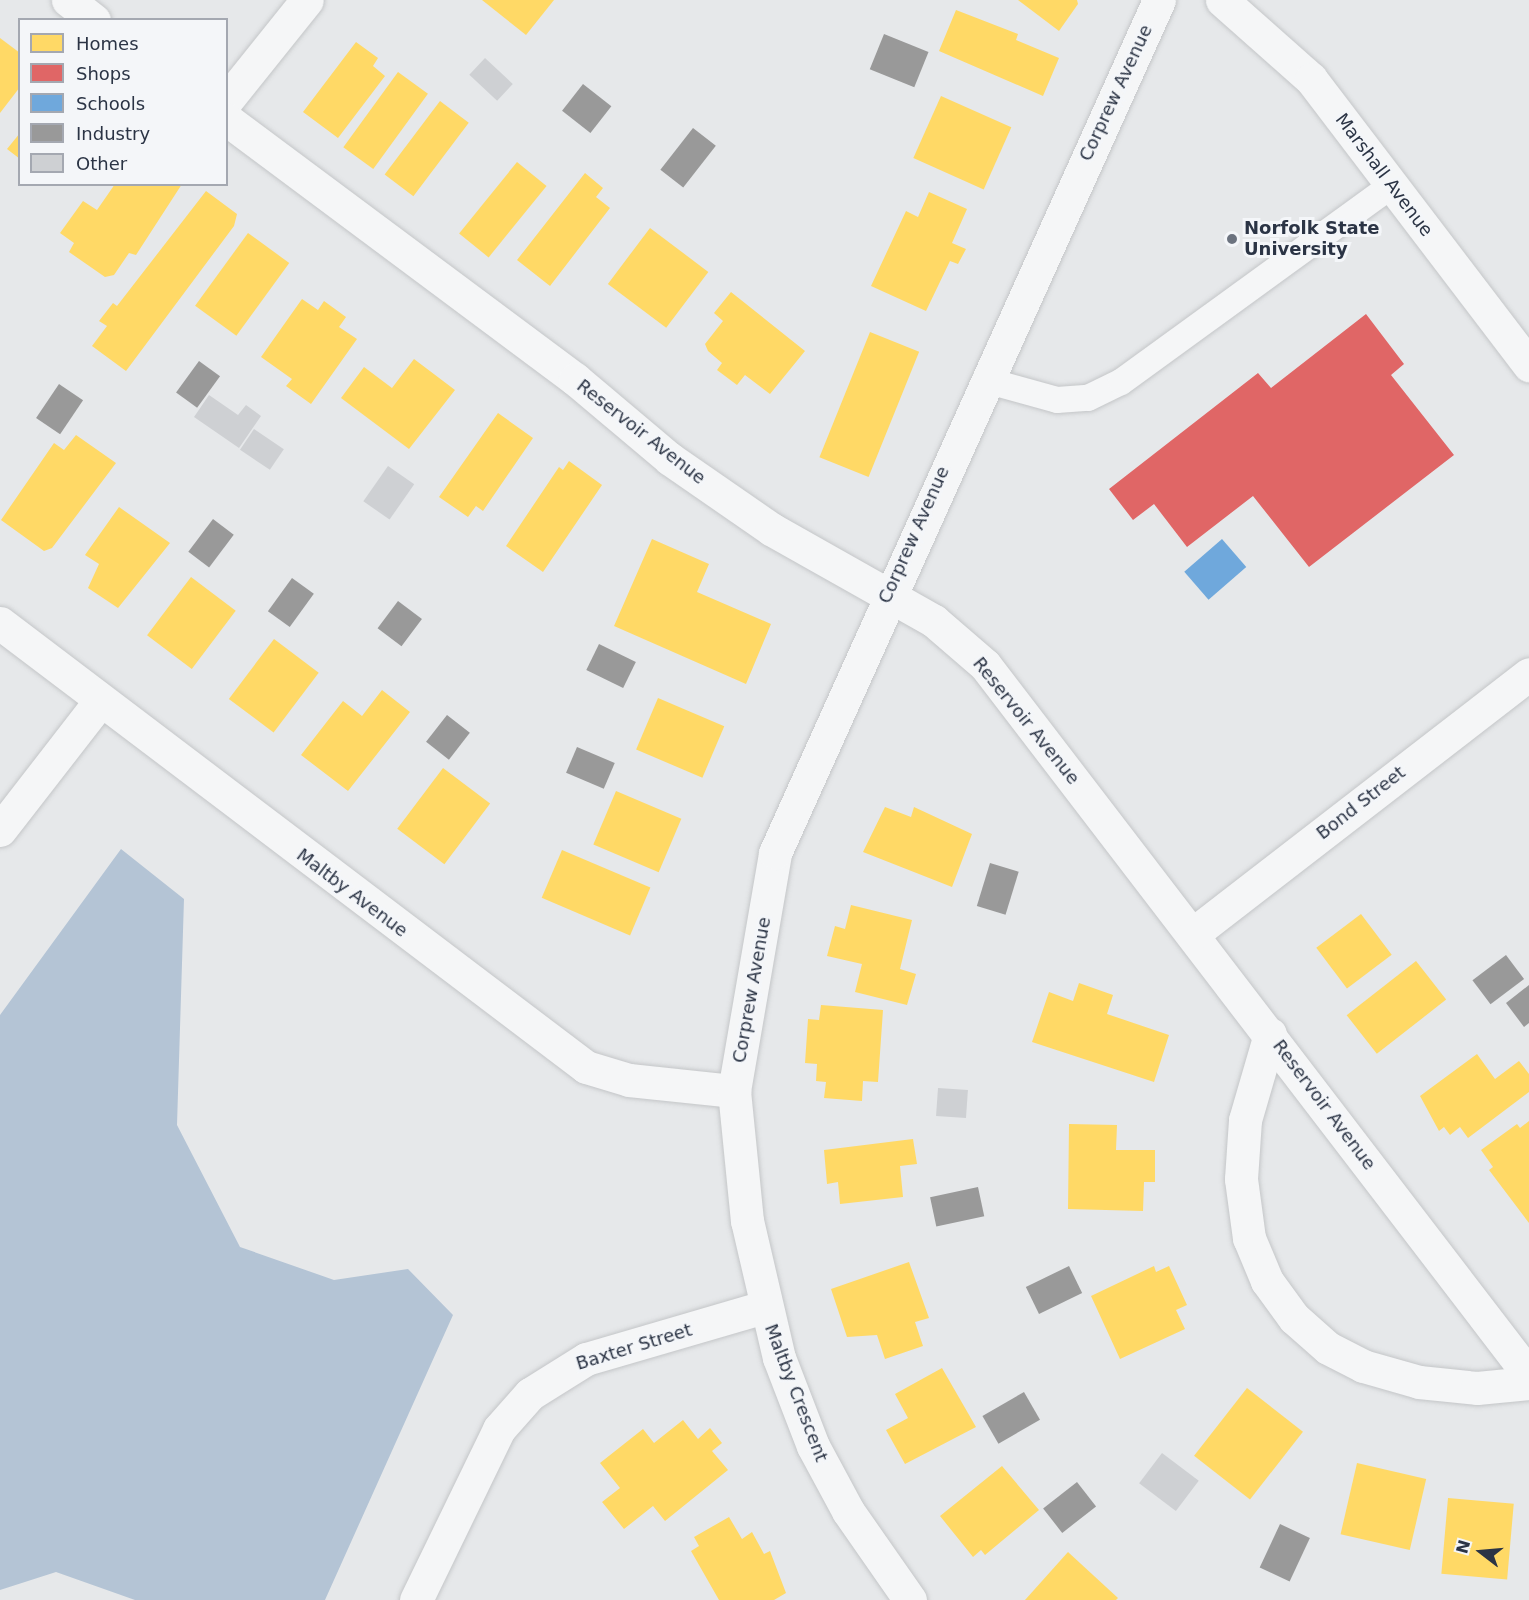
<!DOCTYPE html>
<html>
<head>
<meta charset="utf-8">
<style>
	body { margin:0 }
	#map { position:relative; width:1529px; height:1600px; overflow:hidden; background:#e6e8ea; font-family:"DejaVu Sans",sans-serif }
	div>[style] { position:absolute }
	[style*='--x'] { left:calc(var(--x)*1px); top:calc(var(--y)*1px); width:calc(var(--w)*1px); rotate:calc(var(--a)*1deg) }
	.water>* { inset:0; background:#b4c4d5 }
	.homes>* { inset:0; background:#ffd966; transform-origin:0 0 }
	.shops>* { inset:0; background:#e06666 }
	.schools>* { inset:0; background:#6fa8dc; transform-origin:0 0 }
	.industry>* { inset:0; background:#999; transform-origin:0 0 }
	.building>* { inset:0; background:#ced0d3; transform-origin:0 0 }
	.roads { filter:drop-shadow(0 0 2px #c4c6c8) drop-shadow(0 0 2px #c4c6c8) }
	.lane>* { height:26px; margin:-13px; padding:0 13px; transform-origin:13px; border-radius:13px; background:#f5f6f7 }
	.street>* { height:33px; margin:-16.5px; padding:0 16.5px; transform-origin:16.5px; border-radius:16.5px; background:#f5f6f7 }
	.dots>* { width:16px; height:16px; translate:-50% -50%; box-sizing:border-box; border:3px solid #f4f6f9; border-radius:50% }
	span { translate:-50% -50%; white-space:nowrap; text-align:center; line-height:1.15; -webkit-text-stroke:6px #f4f6f9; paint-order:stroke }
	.street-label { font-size:18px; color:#2b3445 }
	.poi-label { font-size:18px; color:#2b3445; font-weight:700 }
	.left { translate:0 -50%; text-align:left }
	.legend { position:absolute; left:18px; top:18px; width:210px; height:168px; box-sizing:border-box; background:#f4f6f9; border:2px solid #a4a8b1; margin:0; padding:8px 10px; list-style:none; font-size:18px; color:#2b3445 }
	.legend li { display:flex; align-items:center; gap:12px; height:30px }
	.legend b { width:30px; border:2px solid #a4a8b1 }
	.north { position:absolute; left:1451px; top:1522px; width:60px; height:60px; -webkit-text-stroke:4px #f4f6f9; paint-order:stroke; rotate:286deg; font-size:16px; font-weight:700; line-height:24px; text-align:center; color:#2b3445 }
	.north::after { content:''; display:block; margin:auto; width:21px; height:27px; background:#2b3445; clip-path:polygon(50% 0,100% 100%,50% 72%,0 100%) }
</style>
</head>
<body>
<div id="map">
	<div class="water">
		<div style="clip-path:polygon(121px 849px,184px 899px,177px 1125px,240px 1247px,334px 1280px,408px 1269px,453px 1315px,325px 1600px,135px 1600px,56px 1572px,0 1590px,0 1015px)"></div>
	</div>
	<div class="homes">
		<div style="clip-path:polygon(482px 0,554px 0,526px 35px)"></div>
		<div style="clip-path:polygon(1018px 0,1077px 0,1078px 4px,1059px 31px)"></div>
		<div style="clip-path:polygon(956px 10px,1018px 34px,1016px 40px,1059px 58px,1043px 96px,939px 51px)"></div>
		<div style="clip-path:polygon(0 38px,20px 53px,20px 87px,0 113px)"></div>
		<div style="clip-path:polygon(356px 42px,378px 58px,373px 66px,385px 76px,338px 138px,303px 112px)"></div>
		<div style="left:398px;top:72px;width:37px;height:93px;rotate:36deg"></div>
		<div style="left:941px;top:96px;width:77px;height:68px;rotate:24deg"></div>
		<div style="left:440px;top:101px;width:36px;height:92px;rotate:37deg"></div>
		<div style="clip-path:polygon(20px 133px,20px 159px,7px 149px)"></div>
		<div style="left:517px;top:162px;width:38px;height:92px;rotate:39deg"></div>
		<div style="clip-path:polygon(585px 173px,603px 188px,596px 197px,610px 208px,550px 286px,517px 260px)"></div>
		<div style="clip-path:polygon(115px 184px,182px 184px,136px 255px,129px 253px,114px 275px,105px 277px,69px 252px,74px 243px,60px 233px,83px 201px,97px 210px)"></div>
		<div style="clip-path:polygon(206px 191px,237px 214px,234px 226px,126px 371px,92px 346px,107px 326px,99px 321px,113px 303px,117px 306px)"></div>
		<div style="clip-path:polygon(929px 192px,967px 209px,952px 243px,966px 249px,958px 264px,950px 261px,926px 311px,871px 286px,906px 211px,918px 217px)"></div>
		<div style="left:650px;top:228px;width:73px;height:70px;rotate:37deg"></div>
		<div style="left:248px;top:233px;width:51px;height:90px;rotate:36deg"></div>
		<div style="clip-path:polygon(731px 292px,805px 351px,770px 394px,745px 375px,737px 385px,717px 370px,722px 363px,708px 351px,705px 344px,723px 321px,714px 313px)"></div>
		<div style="clip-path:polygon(302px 299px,318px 310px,324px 301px,346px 317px,339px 327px,357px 339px,311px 404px,286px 386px,292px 379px,261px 357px)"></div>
		<div style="left:870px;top:332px;width:53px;height:135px;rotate:22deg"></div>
		<div style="clip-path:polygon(414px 359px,455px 390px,409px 449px,341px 398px,364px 367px,392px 388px)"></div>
		<div style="clip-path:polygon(498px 413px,533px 438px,483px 511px,476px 506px,468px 517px,439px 497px)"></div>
		<div style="clip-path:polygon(76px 435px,116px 463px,52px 548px,44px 551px,1px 520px,54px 443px,64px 450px)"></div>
		<div style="clip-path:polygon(569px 461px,602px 485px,543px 572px,506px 546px,559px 467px,563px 470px)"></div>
		<div style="clip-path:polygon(119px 507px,170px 543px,118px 608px,88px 588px,99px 564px,85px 555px)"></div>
		<div style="clip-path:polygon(652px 539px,709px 564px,697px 592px,771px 624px,746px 684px,614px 626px)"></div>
		<div style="left:191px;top:577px;width:56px;height:73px;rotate:37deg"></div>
		<div style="left:274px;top:639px;width:56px;height:75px;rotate:37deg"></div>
		<div style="clip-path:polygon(382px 690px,410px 712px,348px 791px,301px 755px,343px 701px,362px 716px)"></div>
		<div style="left:658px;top:698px;width:72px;height:56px;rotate:23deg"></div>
		<div style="left:443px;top:768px;width:59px;height:76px;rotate:37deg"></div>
		<div style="left:616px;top:791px;width:71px;height:58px;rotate:23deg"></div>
		<div style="clip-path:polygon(885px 807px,911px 817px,914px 807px,972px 834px,952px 887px,863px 852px)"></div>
		<div style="left:562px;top:850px;width:96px;height:52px;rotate:23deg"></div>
		<div style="clip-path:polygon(851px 905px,912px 920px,900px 969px,916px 974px,907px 1005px,855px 992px,862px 964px,827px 956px,835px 926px,845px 929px)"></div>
		<div style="left:1361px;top:914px;width:51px;height:56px;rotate:53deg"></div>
		<div style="left:1416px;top:961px;width:49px;height:88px;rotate:52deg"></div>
		<div style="clip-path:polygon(1079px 983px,1113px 995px,1107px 1014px,1169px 1035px,1154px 1082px,1032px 1042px,1049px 992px,1073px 1001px)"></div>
		<div style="clip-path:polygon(821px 1005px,883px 1010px,878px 1082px,863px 1081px,862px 1101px,824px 1098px,826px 1082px,816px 1081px,817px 1064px,805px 1063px,808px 1019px,819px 1020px)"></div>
		<div style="clip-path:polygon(1477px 1054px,1495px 1079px,1519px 1061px,1529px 1074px,1529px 1092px,1468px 1138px,1460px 1127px,1450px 1135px,1444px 1127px,1439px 1131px,1420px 1096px)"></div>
		<div style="clip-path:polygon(1529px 1121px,1529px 1223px,1489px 1170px,1493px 1167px,1481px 1150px,1517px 1124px,1520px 1128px)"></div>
		<div style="clip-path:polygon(1069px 1124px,1117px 1125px,1116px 1150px,1155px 1150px,1155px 1182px,1144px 1182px,1143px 1211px,1068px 1209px)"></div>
		<div style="clip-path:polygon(913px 1139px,917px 1164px,900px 1166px,903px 1197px,840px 1204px,838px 1182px,827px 1184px,824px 1150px)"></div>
		<div style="clip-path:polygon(909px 1262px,929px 1318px,915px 1322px,923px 1346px,885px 1359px,877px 1335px,847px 1337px,831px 1289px)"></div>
		<div style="clip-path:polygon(1154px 1266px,1156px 1272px,1169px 1266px,1187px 1305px,1176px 1310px,1185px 1329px,1120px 1359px,1091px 1296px)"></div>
		<div style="clip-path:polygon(942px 1368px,976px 1427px,905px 1464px,886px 1430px,908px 1418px,895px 1394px)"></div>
		<div style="left:1247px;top:1388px;width:71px;height:86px;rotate:38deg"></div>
		<div style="clip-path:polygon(683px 1420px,698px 1439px,710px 1428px,722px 1443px,712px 1451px,728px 1470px,665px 1521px,653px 1506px,624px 1529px,602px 1502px,620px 1488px,600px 1463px,643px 1429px,654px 1443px)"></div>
		<div style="left:1357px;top:1463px;width:71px;height:73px;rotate:13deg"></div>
		<div style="clip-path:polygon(1002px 1466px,1039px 1510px,985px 1555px,981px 1550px,973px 1557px,940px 1516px)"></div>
		<div style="left:1448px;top:1498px;width:66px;height:76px;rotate:5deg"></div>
		<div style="clip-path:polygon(729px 1517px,742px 1539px,752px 1532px,764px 1554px,770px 1551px,786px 1593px,774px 1600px,719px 1600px,691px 1551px,699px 1546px,694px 1537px)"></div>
		<div style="clip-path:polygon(1068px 1552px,1118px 1598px,1116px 1600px,1025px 1600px)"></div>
	</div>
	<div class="shops">
		<div style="clip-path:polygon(1366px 314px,1404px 364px,1391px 375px,1454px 455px,1309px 567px,1253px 496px,1187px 547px,1154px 504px,1133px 520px,1109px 489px,1258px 373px,1271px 388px)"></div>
	</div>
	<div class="schools">
		<div style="left:1222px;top:539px;width:37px;height:50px;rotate:49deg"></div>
	</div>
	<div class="industry">
		<div style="left:884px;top:34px;width:48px;height:38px;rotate:22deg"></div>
		<div style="left:583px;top:84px;width:36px;height:34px;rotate:38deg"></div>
		<div style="left:693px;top:128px;width:29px;height:53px;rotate:38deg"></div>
		<div style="left:199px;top:361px;width:26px;height:39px;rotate:36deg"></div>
		<div style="left:59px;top:384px;width:29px;height:41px;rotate:34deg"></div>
		<div style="left:213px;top:519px;width:26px;height:41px;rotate:37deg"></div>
		<div style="left:292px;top:578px;width:27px;height:41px;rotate:36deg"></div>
		<div style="left:398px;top:601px;width:30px;height:34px;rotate:37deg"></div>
		<div style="left:599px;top:644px;width:41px;height:29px;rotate:26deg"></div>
		<div style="left:447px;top:715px;width:29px;height:34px;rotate:38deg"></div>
		<div style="left:577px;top:747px;width:41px;height:28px;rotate:23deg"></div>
		<div style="left:990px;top:863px;width:30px;height:45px;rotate:17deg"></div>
		<div style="left:1506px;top:955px;width:30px;height:42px;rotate:53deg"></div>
		<div style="clip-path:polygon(1529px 985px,1529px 1023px,1524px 1027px,1506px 1003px)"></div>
		<div style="left:978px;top:1187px;width:30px;height:49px;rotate:78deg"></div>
		<div style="left:1069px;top:1266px;width:30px;height:48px;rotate:64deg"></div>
		<div style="left:1024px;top:1392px;width:32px;height:48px;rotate:60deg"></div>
		<div style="left:1077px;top:1482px;width:31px;height:43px;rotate:52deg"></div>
		<div style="left:1280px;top:1524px;width:33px;height:48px;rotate:25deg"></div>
	</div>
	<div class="building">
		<div style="left:485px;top:58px;width:38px;height:23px;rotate:43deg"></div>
		<div style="clip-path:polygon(209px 395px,238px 415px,246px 405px,261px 416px,239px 448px,194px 417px)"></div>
		<div style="left:254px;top:429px;width:36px;height:25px;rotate:34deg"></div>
		<div style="left:388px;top:466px;width:32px;height:43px;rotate:35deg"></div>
		<div style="left:938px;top:1088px;width:30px;height:28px;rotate:4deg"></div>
		<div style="left:1162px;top:1453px;width:46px;height:38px;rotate:37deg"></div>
	</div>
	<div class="roads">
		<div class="lane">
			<div style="--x:985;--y:380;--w:75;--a:15.5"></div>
			<div style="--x:1057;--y:400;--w:31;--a:-4"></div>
			<div style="--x:1088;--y:398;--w:37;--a:-26"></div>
			<div style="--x:1121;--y:382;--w:335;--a:-36"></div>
		</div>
		<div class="street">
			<div style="--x:68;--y:0;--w:33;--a:38"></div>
			<div style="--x:1222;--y:0;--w:119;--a:41.6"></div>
			<div style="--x:1311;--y:79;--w:360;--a:52.7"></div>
			<div style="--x:226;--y:101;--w:129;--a:-51.3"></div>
			<div style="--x:226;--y:119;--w:435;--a:36.7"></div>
			<div style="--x:575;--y:379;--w:124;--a:40.1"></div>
			<div style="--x:670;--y:459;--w:123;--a:34.7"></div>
			<div style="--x:771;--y:529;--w:187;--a:29.4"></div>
			<div style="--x:934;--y:621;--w:67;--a:40.8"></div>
			<div style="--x:985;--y:665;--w:894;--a:52.54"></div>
			<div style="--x:0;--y:623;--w:735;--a:37.15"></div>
			<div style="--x:586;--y:1067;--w:45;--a:16.8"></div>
			<div style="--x:629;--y:1080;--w:106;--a:6"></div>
			<div style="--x:0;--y:830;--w:163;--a:-52.2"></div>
			<div style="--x:1194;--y:933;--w:423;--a:-37.7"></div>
			<div style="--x:1270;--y:1034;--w:90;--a:106.2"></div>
			<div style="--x:1245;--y:1120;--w:59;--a:93.9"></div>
			<div style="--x:1241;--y:1179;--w:60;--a:82.3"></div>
			<div style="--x:1249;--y:1238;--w:47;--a:67.3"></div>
			<div style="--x:1267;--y:1281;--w:46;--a:53.9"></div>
			<div style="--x:1294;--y:1318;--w:45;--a:41.4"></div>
			<div style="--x:1328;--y:1348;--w:39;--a:27"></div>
			<div style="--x:1363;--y:1366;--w:58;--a:15.9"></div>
			<div style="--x:1419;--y:1382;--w:58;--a:5.9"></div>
			<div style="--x:1477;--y:1388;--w:52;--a:-5.5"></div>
			<div style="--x:416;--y:1600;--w:190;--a:-64.1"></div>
			<div style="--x:499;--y:1429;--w:47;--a:-48.5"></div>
			<div style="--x:530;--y:1394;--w:66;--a:-32"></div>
			<div style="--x:586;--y:1359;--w:185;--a:-16.3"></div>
			<div style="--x:910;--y:1600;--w:108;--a:-124.9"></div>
			<div style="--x:848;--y:1511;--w:74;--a:-118.3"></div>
			<div style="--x:813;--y:1446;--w:94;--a:-111.1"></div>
			<div style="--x:779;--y:1358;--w:141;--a:-103.1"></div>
			<div style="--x:747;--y:1221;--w:131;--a:-95.7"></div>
			<div style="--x:734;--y:1091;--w:242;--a:-80.2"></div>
			<div style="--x:775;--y:853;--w:935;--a:-65.76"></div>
		</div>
	</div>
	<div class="dots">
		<div style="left:1232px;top:239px;background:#6c737f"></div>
	</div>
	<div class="street-label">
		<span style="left:1116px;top:93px;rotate:-65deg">Corprew Avenue</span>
		<span style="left:1384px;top:175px;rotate:53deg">Marshall Avenue</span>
		<span style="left:641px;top:432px;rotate:38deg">Reservoir Avenue</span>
		<span style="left:914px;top:535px;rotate:-66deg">Corprew Avenue</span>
		<span style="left:1026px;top:721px;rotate:51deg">Reservoir Avenue</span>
		<span style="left:1361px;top:803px;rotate:-38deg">Bond Street</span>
		<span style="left:352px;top:893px;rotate:37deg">Maltby Avenue</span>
		<span style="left:752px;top:990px;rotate:-80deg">Corprew Avenue</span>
		<span style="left:1324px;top:1105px;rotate:53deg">Reservoir Avenue</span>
		<span style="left:634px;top:1347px;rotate:-17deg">Baxter Street</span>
		<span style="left:796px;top:1393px;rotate:69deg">Maltby Crescent</span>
	</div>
	<div class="poi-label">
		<span class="left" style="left:1244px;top:239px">Norfolk State<br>University</span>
	</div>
	<ul class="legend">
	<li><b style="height:16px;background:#ffd966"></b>Homes</li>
	<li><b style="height:16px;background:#e06666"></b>Shops</li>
	<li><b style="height:16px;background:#6fa8dc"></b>Schools</li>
	<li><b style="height:16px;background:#999"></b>Industry</li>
	<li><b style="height:16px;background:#ced0d3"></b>Other</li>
	</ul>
	<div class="north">N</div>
</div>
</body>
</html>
